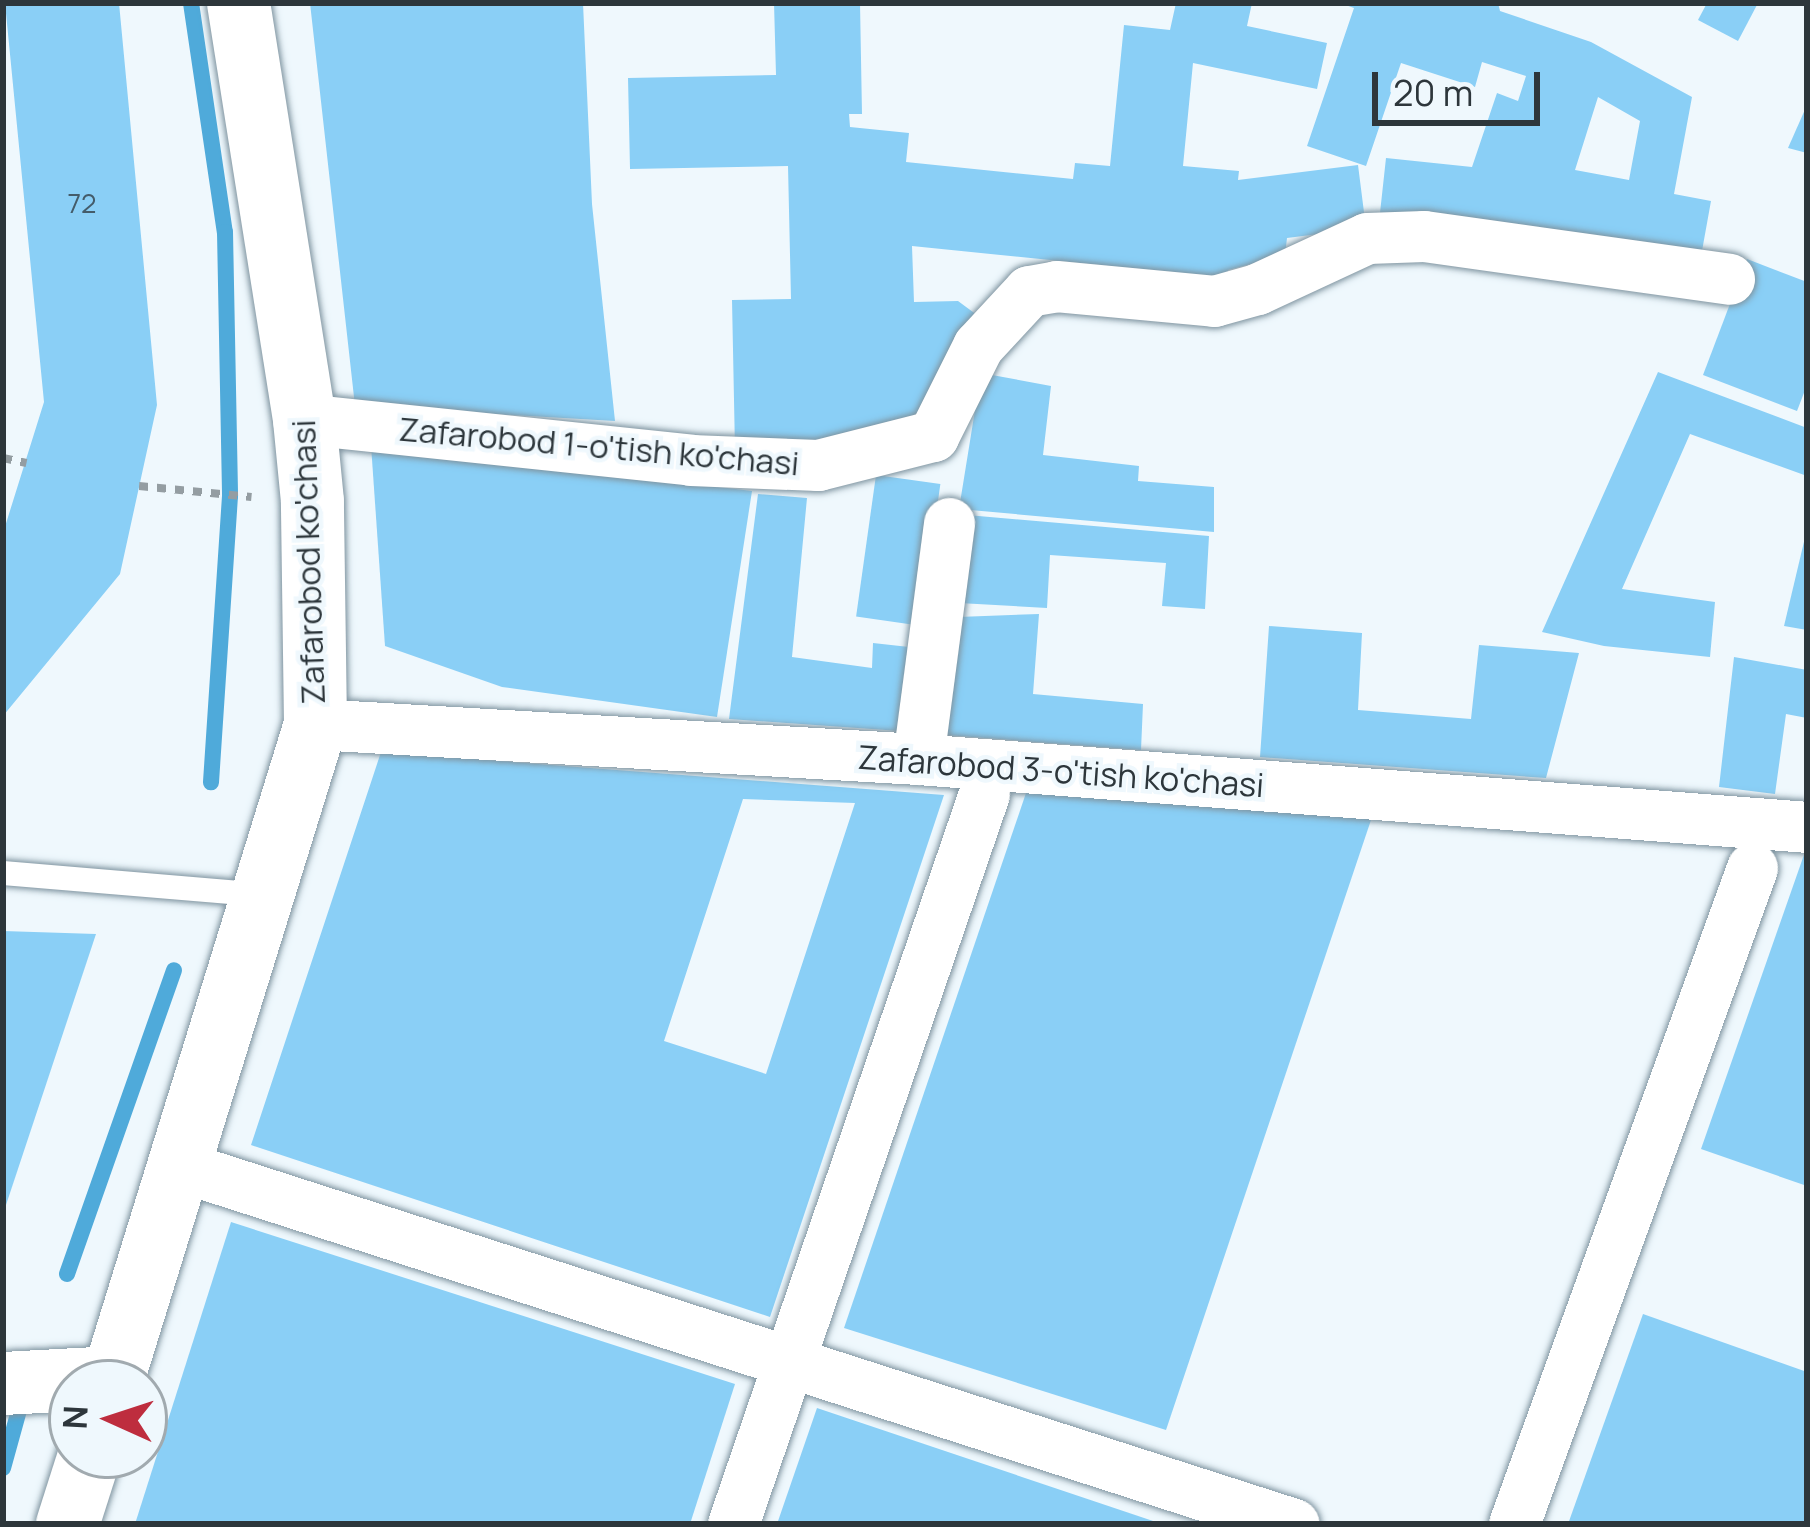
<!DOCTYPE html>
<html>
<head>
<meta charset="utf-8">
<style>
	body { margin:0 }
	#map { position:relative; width:1810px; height:1527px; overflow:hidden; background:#eff8fd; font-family:Manrope,sans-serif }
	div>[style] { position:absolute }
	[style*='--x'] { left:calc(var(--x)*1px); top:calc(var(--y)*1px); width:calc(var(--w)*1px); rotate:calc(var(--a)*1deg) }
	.stream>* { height:16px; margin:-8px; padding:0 8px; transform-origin:8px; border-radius:8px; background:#4faada }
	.building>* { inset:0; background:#8acff6; transform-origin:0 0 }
	.path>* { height:8px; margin-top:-4px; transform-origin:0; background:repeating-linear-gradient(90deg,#949da2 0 9px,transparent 0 18px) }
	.roads { filter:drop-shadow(0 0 3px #7f94a0) drop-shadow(0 0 3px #7f94a0) }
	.service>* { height:24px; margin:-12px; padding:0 12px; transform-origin:12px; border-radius:12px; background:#fff }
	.minor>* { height:51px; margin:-25.5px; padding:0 25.5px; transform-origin:25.5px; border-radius:25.5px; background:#fff }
	.tertiary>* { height:63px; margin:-31.5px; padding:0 31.5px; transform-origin:31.5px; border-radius:31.5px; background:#fff }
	span { translate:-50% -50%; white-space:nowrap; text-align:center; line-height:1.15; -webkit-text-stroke:9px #eff8fd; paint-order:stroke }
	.number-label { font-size:27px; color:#445c6a }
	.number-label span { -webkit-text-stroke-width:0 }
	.street-label { font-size:33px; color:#2d363b }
	.frame { position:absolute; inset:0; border:6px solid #2d363b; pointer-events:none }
	.north { position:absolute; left:48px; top:1359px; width:120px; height:120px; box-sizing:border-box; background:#eff8fd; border:3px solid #a1aaaf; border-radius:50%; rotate:273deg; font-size:33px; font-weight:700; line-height:48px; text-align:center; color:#2d363b }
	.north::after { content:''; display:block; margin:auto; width:42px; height:54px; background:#be2d3e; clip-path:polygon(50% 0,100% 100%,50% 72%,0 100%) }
	.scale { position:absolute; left:1372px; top:72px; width:168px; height:54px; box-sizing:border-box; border:6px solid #2d363b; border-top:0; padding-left:15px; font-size:36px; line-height:42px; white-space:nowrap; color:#2d363b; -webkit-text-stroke:9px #eff8fd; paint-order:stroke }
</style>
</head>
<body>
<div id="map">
	<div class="stream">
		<div style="--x:191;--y:3;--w:232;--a:81.6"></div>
		<div style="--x:225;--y:232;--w:264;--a:88.9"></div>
		<div style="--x:230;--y:496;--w:287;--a:93.8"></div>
		<div style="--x:67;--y:1274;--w:322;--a:-70.6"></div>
		<div style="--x:3;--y:1468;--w:67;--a:-74.5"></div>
	</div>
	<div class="building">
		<div style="clip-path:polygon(5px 3px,119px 3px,157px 405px,120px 574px,3px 716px,3px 533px,44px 402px)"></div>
		<div style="clip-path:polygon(310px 3px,583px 3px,592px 204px,615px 421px,355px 406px)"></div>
		<div style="clip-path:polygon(774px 3px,860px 3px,862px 114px,849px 114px,850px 127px,909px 133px,906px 162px,1073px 179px,1075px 163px,1110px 166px,1124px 25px,1170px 30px,1176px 3px,1252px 3px,1247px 26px,1327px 43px,1317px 89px,1193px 63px,1183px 166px,1239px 171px,1238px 180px,1358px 165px,1366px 228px,1287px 238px,1285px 255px,1228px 270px,1227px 286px,1148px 270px,912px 246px,914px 302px,958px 301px,981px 318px,930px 403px,891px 432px,856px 447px,735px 450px,732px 300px,791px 299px,788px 166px,630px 169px,628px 78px,776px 75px)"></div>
		<div style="clip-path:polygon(evenodd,1340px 3px,1498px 3px,1500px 11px,1591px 42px,1692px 97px,1674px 194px,1711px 201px,1700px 262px,1379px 222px,1386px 158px,1472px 167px,1497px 93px,1518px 101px,1526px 76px,1482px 62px,1475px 87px,1401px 63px,1366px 166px,1307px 146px,1354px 8px,1340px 3px,1598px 97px,1640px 121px,1629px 180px,1575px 170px,1598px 97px)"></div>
		<div style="clip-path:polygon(1707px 3px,1758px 3px,1738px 41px,1698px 20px)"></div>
		<div style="clip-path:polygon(1807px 105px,1807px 153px,1788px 148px)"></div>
		<div style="clip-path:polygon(1747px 259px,1807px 282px,1807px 385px,1797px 411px,1703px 375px)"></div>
		<div style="clip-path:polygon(1658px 372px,1807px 428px,1807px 476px,1690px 434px,1622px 589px,1715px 602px,1710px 657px,1604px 646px,1542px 632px)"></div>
		<div style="clip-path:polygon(981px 373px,1051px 386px,1043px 455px,1139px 466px,1138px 481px,1214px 487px,1214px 532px,959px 509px)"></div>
		<div style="clip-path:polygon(371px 445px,752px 491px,717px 717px,502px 687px,385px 646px)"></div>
		<div style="left:876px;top:475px;width:65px;height:143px;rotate:8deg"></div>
		<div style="clip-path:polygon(758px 494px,807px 498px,792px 657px,872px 668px,873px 643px,918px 648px,900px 731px,729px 719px)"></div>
		<div style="clip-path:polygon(967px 515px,1209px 536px,1205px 609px,1162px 606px,1166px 563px,1050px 555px,1047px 608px,959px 603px)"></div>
		<div style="clip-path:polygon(1807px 529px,1807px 630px,1784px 626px)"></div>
		<div style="clip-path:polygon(1039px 614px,1033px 694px,1143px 704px,1141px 750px,946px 735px,958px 617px)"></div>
		<div style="clip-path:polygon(1269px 626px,1362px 633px,1358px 710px,1471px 719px,1479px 645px,1579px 653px,1546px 778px,1260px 757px)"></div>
		<div style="clip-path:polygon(1734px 657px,1807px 670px,1807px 718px,1786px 714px,1775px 794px,1719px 787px)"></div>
		<div style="clip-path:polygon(evenodd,381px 752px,944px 795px,770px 1317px,251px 1145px,381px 752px,743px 799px,855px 803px,766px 1074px,664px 1041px,743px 799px)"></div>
		<div style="clip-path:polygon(1026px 793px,1372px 817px,1166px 1430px,844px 1328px)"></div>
		<div style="clip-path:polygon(1806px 849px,1807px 849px,1807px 1186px,1701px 1149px)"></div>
		<div style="clip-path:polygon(3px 931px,96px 934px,4px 1211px,3px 1211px)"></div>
		<div style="clip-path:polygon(231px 1222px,735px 1384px,690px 1524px,135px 1524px)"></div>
		<div style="clip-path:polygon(1643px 1314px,1807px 1372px,1807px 1524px,1568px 1524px)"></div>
		<div style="clip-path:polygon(817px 1408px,1159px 1523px,1158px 1524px,777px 1524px)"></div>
	</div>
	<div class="path">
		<div style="--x:3;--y:458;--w:24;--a:12"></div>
		<div style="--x:139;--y:486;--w:113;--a:5.6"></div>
	</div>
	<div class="roads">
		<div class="service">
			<div style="--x:3;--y:873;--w:261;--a:4.8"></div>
		</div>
		<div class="minor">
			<div style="--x:304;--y:419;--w:389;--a:6"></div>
			<div style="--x:691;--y:460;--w:127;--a:2.3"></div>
			<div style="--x:818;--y:465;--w:119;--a:-14.2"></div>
			<div style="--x:933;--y:436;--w:101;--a:-63.4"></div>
			<div style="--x:978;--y:346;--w:75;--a:-47.2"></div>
			<div style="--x:1029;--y:291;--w:27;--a:-10"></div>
			<div style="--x:1056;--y:286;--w:159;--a:5.4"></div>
			<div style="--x:1214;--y:301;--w:45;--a:-15.6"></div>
			<div style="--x:1257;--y:289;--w:121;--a:-24.9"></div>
			<div style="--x:1367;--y:238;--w:57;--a:-2"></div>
			<div style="--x:1424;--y:236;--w:308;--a:8"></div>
			<div style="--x:315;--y:724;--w:604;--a:3.32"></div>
			<div style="--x:918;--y:759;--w:892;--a:4.37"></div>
			<div style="--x:918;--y:759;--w:238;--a:-82.5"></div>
			<div style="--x:177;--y:1165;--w:1173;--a:17.82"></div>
			<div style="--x:733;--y:1524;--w:772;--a:-71.03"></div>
			<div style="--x:1514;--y:1524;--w:698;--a:-70.06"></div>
		</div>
		<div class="tertiary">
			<div style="--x:3;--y:1383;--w:110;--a:-3.1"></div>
			<div style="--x:111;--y:1383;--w:690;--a:-72.8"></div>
			<div style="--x:315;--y:724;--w:223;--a:-90.8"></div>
			<div style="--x:312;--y:501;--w:82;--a:-95.6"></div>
			<div style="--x:304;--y:419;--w:421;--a:-99"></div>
			<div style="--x:67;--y:1524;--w:72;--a:-72.3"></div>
		</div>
	</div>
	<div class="number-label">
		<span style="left:82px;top:203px">72</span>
	</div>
	<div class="street-label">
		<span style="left:599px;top:446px;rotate:5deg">Zafarobod 1-o'tish ko'chasi</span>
		<span style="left:308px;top:562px;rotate:-92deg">Zafarobod ko'chasi</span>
		<span style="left:1061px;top:771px;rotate:4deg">Zafarobod 3-o'tish ko'chasi</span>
	</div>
	<div class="frame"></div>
	<div class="north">N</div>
	<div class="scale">20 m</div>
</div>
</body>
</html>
